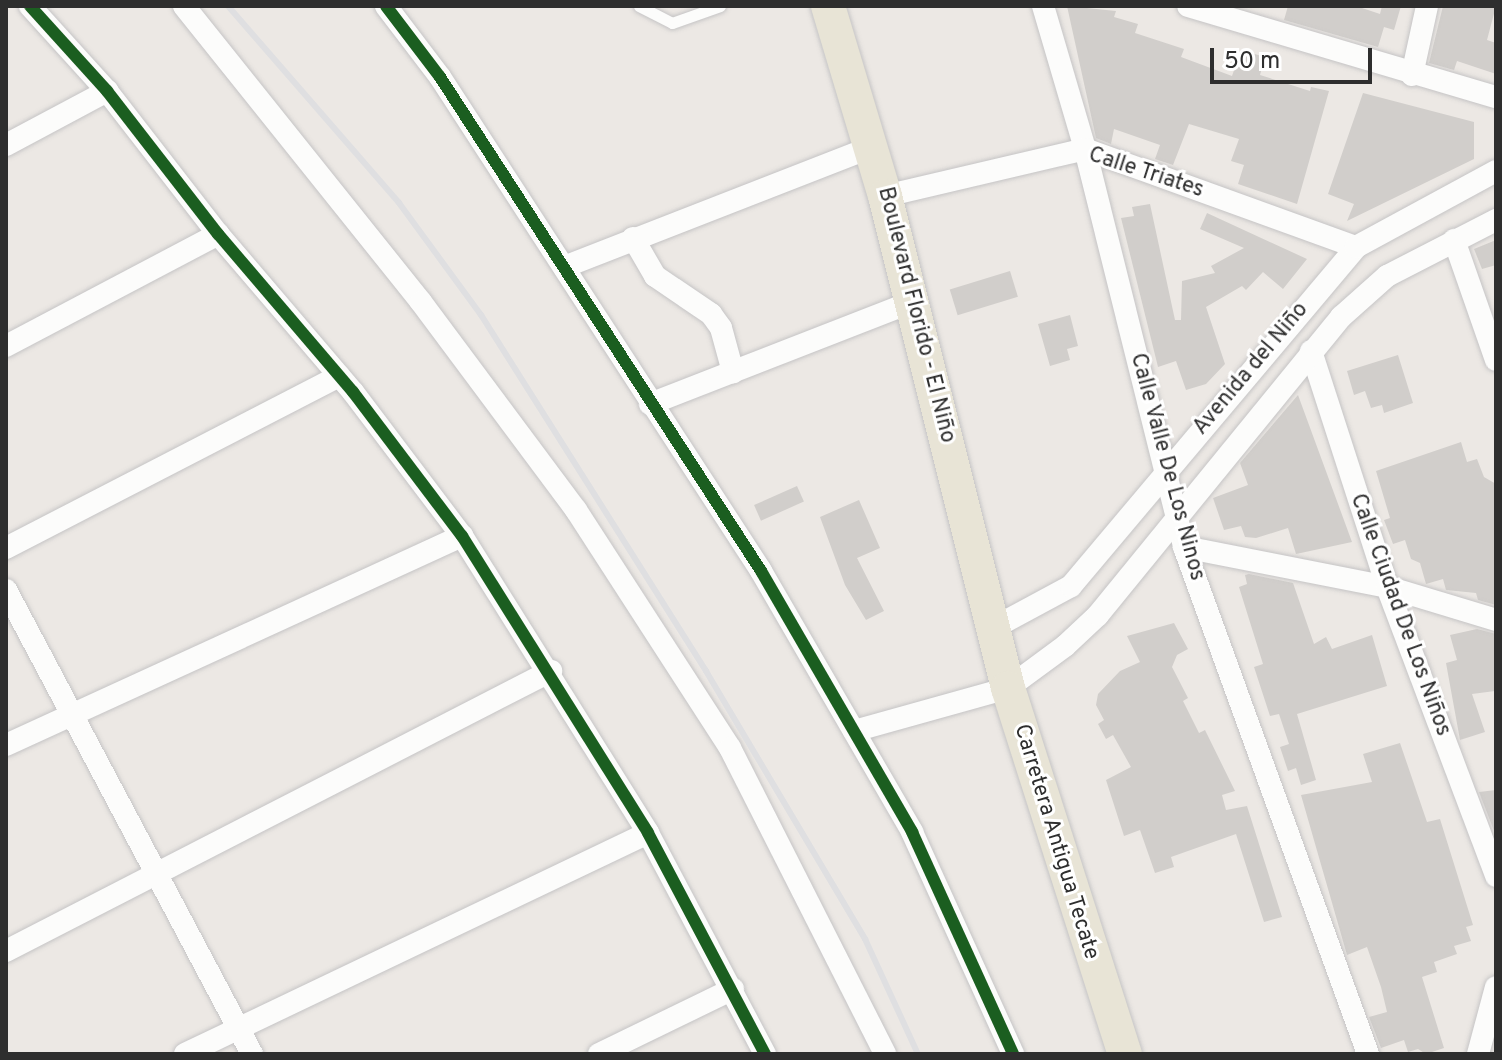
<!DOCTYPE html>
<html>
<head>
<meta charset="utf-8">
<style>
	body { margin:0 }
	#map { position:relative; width:1502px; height:1060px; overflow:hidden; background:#ece8e4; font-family:Overpass,sans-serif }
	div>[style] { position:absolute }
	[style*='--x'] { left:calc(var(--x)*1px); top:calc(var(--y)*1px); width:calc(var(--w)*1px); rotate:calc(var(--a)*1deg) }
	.building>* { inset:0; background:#d1cecb; transform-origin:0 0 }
	.roads { filter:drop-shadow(0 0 2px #c5c4c5) drop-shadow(0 0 2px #c5c4c5) }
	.lane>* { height:11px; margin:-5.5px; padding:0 5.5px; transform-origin:5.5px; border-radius:5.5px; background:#fcfcfb }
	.street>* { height:22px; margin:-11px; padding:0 11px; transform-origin:11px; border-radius:11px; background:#fcfcfb }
	.primary>* { height:34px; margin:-17px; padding:0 17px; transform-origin:17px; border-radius:17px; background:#e8e4d6 }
	.rail>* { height:6px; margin:-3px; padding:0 3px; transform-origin:3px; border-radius:3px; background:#dfdfe1 }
	.cycleway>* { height:12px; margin:-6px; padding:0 6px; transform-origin:6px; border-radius:6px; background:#1b5e20 }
	span { translate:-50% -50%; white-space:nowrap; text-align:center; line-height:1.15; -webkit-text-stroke:6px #fff; paint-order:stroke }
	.street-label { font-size:22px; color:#2e2e2e }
	.frame { position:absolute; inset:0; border:8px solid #2e2e2e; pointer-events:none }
	.scale { position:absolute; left:1210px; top:48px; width:162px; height:36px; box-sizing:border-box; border:4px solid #2e2e2e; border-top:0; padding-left:10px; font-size:24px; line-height:28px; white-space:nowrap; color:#2e2e2e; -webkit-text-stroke:6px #fff; paint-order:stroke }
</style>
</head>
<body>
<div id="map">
	<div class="building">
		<div style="clip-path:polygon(1067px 6px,1116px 11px,1114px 17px,1138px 24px,1135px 33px,1184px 49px,1181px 57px,1232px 76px,1241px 50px,1265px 57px,1260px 75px,1310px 91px,1311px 87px,1329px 91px,1297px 204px,1238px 184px,1244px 165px,1231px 161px,1239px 139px,1189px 124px,1173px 165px,1155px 159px,1160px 145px,1114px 129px,1111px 144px,1096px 138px)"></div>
		<div style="clip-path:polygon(1288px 6px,1356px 6px,1380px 14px,1382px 6px,1401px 6px,1394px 30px,1384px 27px,1378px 47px,1284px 20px)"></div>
		<div style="clip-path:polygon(1443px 6px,1496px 6px,1487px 40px,1496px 43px,1496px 74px,1457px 61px,1454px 70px,1429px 63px)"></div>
		<div style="clip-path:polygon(1363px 93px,1474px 122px,1474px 159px,1347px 221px,1354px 204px,1328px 194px)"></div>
		<div style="clip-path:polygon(1150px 204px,1175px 320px,1181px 320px,1182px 281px,1215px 273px,1211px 266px,1244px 248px,1200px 229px,1207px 213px,1307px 259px,1283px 289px,1263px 272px,1246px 290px,1242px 286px,1206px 307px,1225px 364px,1206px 384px,1186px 390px,1176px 361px,1158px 367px,1121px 218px,1134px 216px,1132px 207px)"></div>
		<div style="clip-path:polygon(1496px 240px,1496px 265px,1482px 269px,1474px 249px)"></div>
		<div style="left:1010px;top:271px;width:27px;height:63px;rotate:73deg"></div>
		<div style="clip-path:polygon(1070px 315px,1078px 346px,1067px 349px,1070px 360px,1050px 366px,1038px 324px)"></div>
		<div style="clip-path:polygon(1398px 355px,1413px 403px,1384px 413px,1382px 405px,1371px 408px,1365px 391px,1354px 395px,1347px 371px)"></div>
		<div style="clip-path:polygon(1298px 395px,1352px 542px,1296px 554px,1288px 528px,1256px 538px,1245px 537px,1241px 526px,1224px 530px,1213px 498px,1248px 485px,1240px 463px)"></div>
		<div style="clip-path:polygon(1461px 442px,1467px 462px,1477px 459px,1484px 477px,1496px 484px,1496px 605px,1478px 600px,1476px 593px,1446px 590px,1443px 579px,1426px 584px,1420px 563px,1411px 559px,1405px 540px,1393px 544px,1384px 520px,1390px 518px,1376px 471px)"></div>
		<div style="left:797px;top:486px;width:17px;height:47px;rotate:66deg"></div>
		<div style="clip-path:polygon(859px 500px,880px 548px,857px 558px,884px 611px,866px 620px,845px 585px,820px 517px)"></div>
		<div style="clip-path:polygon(1249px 574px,1293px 583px,1314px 644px,1326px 637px,1332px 649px,1372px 635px,1387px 686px,1297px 714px,1316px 780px,1301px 785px,1296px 768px,1288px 771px,1280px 747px,1289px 744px,1279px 714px,1270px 716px,1254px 667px,1263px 664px,1239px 587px,1247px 584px,1245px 575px)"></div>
		<div style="clip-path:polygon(1174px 623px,1188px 649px,1177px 655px,1172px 667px,1188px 698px,1183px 701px,1199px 733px,1205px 730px,1235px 791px,1222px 795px,1226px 810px,1247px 806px,1282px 917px,1264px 922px,1236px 834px,1171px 857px,1174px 867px,1155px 873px,1140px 830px,1124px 836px,1106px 780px,1131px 767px,1113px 735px,1106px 739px,1098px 724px,1104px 720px,1096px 705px,1098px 694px,1120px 671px,1140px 662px,1127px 636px)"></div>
		<div style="clip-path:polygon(1477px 629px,1496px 634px,1495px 691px,1472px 694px,1485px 732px,1460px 740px,1446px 663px,1457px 660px,1450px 635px)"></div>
		<div style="clip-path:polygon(1400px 743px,1427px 822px,1440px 819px,1473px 925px,1466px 927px,1471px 941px,1454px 946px,1457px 954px,1434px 962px,1437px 972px,1422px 977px,1444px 1048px,1426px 1054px,1418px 1049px,1408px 1052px,1404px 1040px,1381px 1048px,1369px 1017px,1387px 1012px,1381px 987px,1367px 947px,1347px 955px,1301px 795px,1372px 782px,1363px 754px)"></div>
		<div style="clip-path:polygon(1496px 790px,1496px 836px,1479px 792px)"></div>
	</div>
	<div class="roads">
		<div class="lane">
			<div style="--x:639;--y:6;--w:37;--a:27"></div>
			<div style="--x:672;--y:23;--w:51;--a:-19.5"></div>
		</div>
		<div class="street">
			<div style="--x:30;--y:6;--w:115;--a:47.8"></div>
			<div style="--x:107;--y:91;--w:181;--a:52.2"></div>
			<div style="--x:218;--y:234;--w:208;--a:49.5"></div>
			<div style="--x:353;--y:392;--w:181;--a:52.9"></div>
			<div style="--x:462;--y:536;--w:350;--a:57.9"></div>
			<div style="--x:648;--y:833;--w:250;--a:62.1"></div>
			<div style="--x:184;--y:6;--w:379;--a:51.3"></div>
			<div style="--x:421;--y:302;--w:259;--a:53.3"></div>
			<div style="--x:576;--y:510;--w:283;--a:57.1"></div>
			<div style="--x:730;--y:748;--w:343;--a:63.1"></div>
			<div style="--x:386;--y:6;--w:89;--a:52.7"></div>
			<div style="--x:440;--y:77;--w:589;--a:56.98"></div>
			<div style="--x:761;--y:571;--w:302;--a:59.9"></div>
			<div style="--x:912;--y:832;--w:244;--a:65.5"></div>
			<div style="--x:1043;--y:6;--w:149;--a:73.6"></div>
			<div style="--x:1085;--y:149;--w:410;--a:76"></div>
			<div style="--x:1184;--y:547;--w:539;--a:70.05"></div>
			<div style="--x:1188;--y:6;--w:321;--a:16.5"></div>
			<div style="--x:1412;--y:75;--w:71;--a:-77.7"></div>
			<div style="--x:6;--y:145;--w:115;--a:-28.1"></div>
			<div style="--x:885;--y:196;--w:205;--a:-13.2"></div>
			<div style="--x:1085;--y:149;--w:288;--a:19.9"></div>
			<div style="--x:633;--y:238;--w:44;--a:59.9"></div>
			<div style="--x:655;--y:276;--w:68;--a:34.2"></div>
			<div style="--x:711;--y:314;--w:17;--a:54"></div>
			<div style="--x:721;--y:328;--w:46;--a:74.7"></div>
			<div style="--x:1454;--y:240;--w:127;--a:70.7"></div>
			<div style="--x:564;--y:267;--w:331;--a:-21.3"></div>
			<div style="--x:6;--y:346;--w:240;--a:-27.8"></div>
			<div style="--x:1311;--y:351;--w:248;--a:72.1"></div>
			<div style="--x:1387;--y:587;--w:309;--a:69.3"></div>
			<div style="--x:650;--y:404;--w:281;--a:-21.3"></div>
			<div style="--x:1184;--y:547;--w:207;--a:11.1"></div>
			<div style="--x:1387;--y:587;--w:114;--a:16.8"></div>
			<div style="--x:6;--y:548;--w:375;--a:-27.3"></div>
			<div style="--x:6;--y:590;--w:525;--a:62.07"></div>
			<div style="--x:995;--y:627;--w:86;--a:-28.3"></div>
			<div style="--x:1071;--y:586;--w:443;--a:-49.9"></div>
			<div style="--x:1356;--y:247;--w:159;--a:-28.5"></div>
			<div style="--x:854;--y:731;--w:160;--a:-15.6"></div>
			<div style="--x:1008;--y:688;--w:71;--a:-36.4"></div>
			<div style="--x:1065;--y:646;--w:45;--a:-43.2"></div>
			<div style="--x:1098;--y:615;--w:385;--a:-50.8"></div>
			<div style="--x:1341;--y:317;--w:62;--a:-41.7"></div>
			<div style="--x:1387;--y:276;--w:123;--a:-27.2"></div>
			<div style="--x:6;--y:745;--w:502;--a:-24.62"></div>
			<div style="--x:6;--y:951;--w:613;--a:-27.19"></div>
			<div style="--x:185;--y:1054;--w:513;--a:-25.52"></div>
			<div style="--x:599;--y:1054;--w:149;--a:-25.9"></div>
			<div style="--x:1478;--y:1054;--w:69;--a:-75"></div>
		</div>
		<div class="primary">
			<div style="--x:828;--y:6;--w:198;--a:73.3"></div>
			<div style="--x:885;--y:196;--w:507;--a:75.96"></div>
			<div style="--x:1008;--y:688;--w:384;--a:72.3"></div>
		</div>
	</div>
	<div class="rail">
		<div style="--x:228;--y:6;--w:261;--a:49"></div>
		<div style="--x:399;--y:203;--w:139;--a:53.8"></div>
		<div style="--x:481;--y:315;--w:421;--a:57.7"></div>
		<div style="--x:706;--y:671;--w:312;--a:59.3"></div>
		<div style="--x:865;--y:939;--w:127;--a:65.3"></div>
	</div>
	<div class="cycleway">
		<div style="--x:30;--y:6;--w:115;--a:47.8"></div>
		<div style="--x:107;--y:91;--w:181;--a:52.2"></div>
		<div style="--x:218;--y:234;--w:208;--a:49.5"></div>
		<div style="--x:353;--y:392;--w:181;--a:52.9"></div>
		<div style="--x:462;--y:536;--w:350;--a:57.9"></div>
		<div style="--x:648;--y:833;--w:250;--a:62.1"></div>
		<div style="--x:386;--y:6;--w:89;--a:52.7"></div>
		<div style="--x:440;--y:77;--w:589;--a:56.98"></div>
		<div style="--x:761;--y:571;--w:302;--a:59.9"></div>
		<div style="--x:912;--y:832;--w:244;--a:65.5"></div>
	</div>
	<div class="street-label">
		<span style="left:1146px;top:173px;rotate:18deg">Calle Triates</span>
		<span style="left:916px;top:315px;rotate:76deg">Boulevard Florido - El Niño</span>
		<span style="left:1251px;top:369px;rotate:-50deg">Avenida del Niño</span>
		<span style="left:1167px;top:467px;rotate:75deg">Calle Valle De Los Ninos</span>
		<span style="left:1400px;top:615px;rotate:70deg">Calle Ciudad De Los Niños</span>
		<span style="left:1056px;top:842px;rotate:73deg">Carretera Antigua Tecate</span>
	</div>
	<div class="frame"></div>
	<div class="scale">50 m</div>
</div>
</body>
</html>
